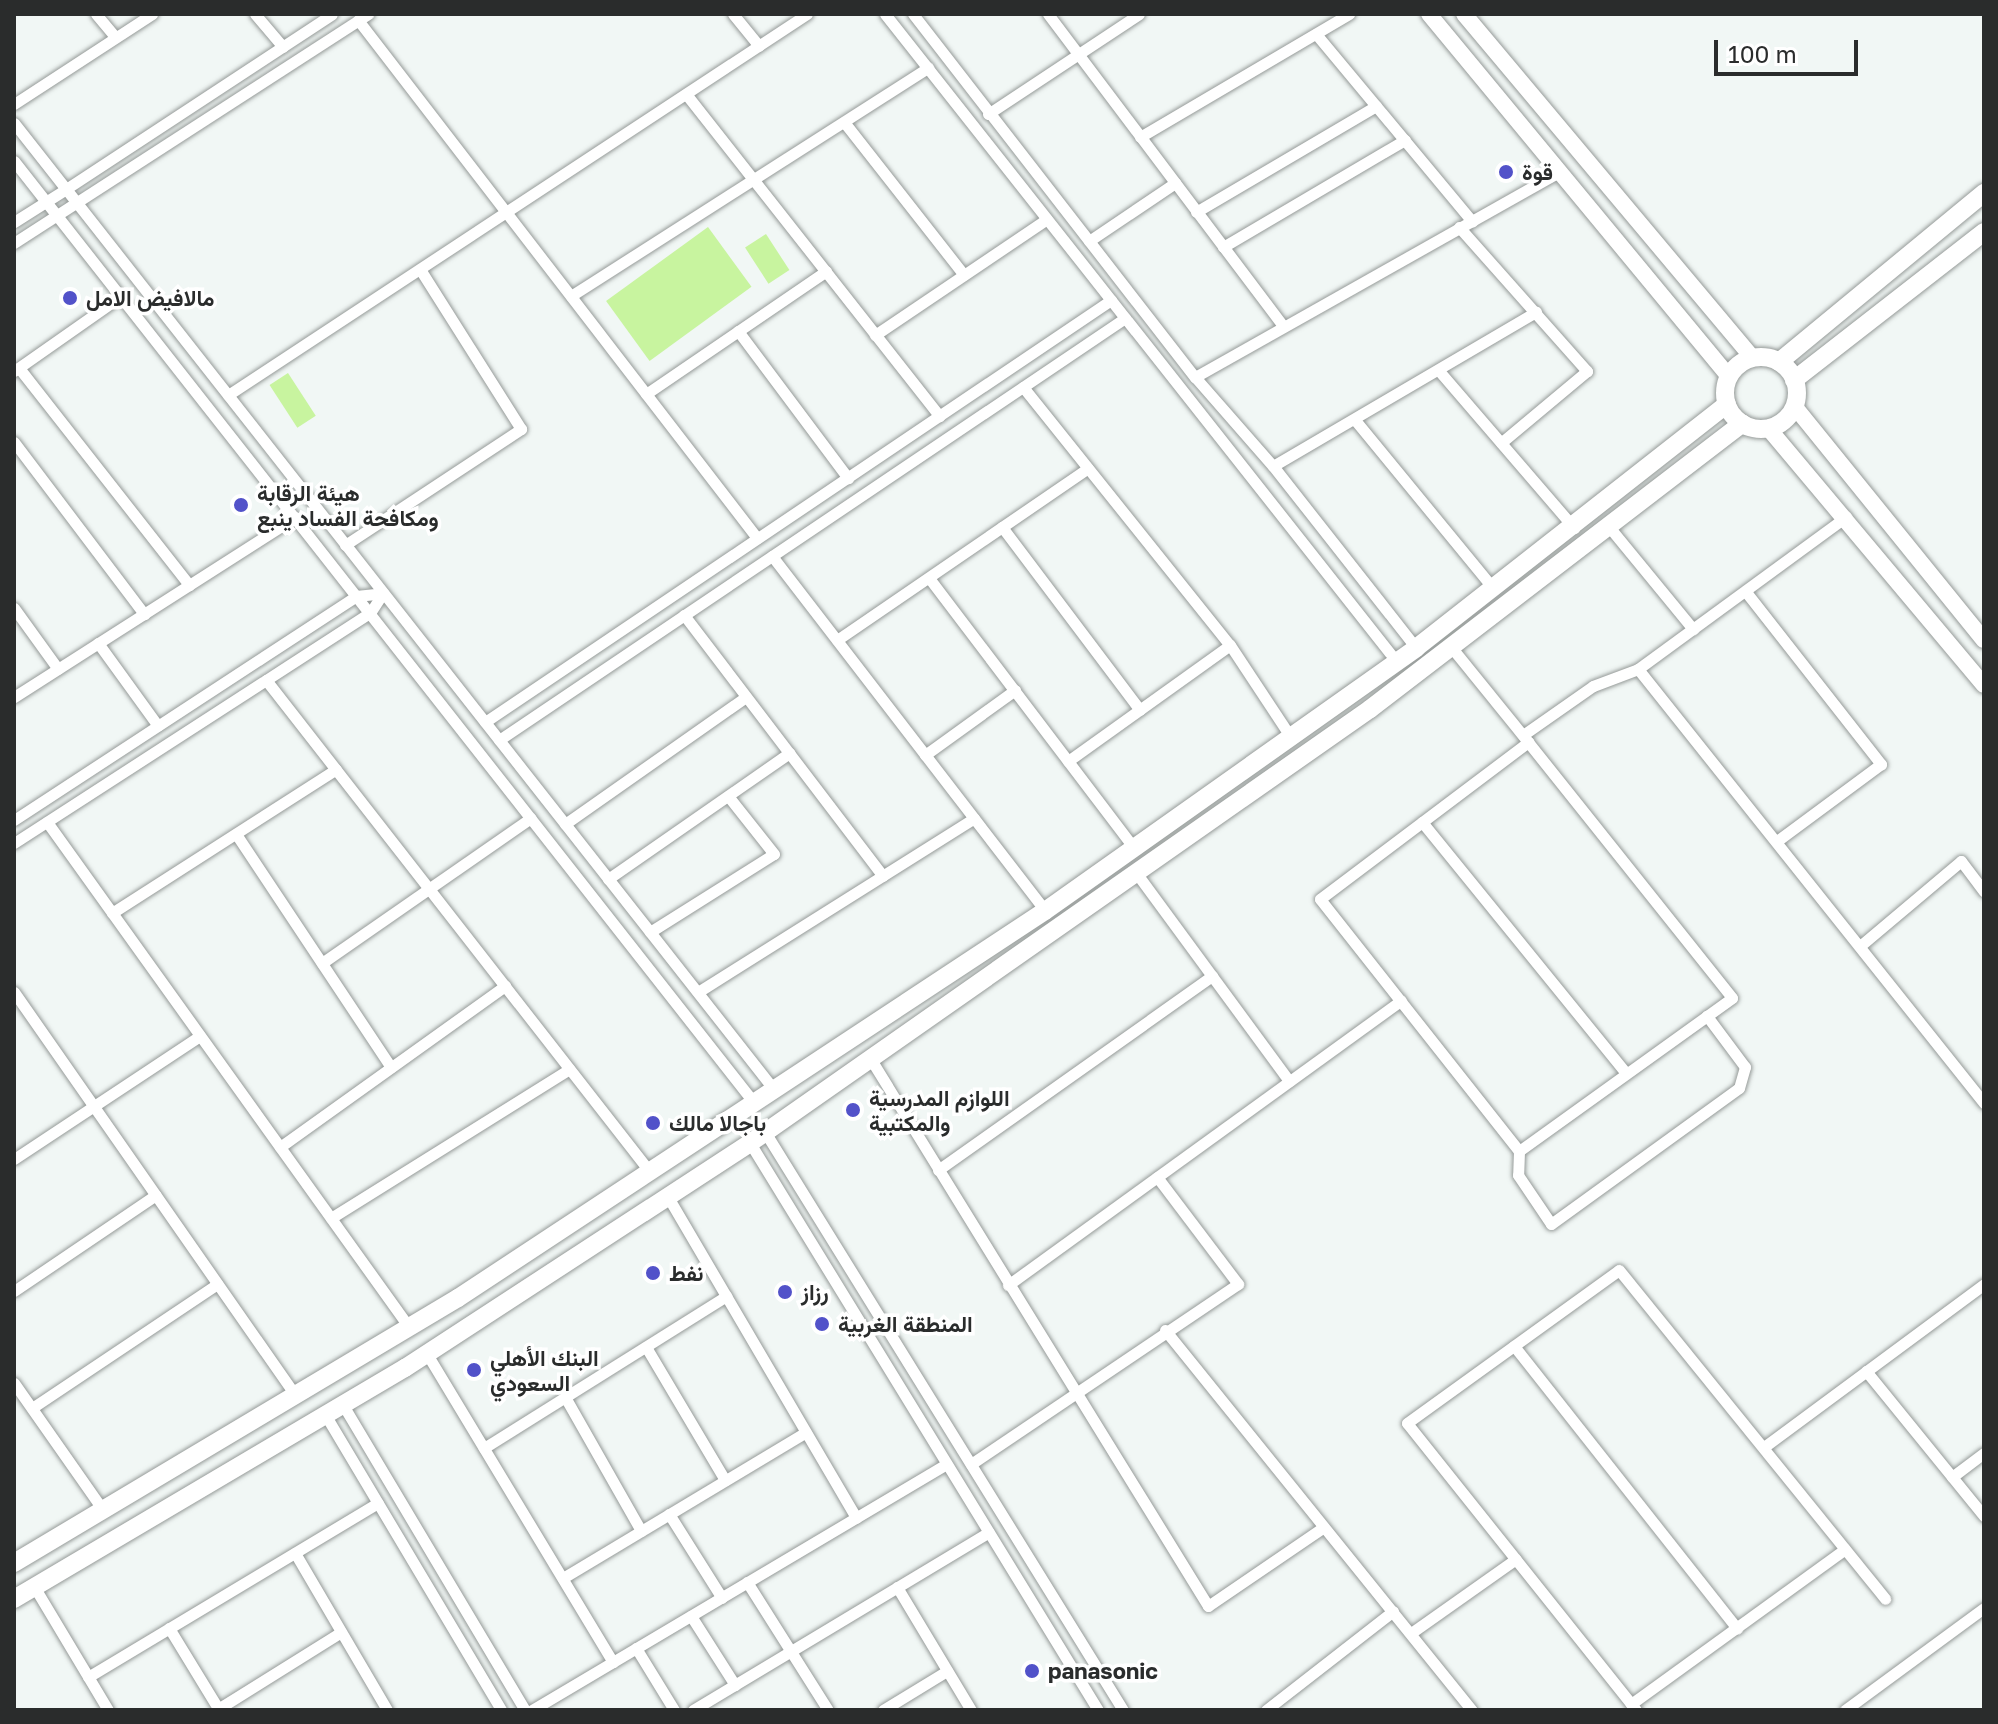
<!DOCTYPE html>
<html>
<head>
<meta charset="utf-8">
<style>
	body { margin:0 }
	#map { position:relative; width:1998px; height:1724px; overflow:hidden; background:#f1f7f5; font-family:"Golos Text",Vazirmatn,sans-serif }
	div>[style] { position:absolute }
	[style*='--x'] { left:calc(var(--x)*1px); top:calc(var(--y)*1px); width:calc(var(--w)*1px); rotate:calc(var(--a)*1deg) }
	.green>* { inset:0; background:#c8f49f; transform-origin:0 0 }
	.roads { filter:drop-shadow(0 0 2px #959a98) drop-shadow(0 0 2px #959a98) }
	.street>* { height:11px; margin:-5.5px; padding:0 5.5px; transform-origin:5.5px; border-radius:5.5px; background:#fff }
	.secondary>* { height:16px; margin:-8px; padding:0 8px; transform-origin:8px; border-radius:8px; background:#fff }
	.primary>* { height:18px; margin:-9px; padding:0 9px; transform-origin:9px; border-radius:9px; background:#fff }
	.primary>.ring { margin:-9px; padding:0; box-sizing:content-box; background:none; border:18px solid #fff; border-radius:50% }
	.dots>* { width:22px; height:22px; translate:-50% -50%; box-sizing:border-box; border:4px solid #fff; border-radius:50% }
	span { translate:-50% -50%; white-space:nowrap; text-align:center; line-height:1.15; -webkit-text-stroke:7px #fff; paint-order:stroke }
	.poi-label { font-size:22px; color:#2a2c2c; font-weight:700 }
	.left { translate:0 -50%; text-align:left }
	.frame { position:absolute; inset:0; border:16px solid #2a2c2c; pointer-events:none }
	.scale { position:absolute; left:1714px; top:40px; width:144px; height:36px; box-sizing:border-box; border:4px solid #2a2c2c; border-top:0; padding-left:10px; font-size:24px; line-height:28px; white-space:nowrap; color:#2a2c2c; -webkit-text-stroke:6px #fff; paint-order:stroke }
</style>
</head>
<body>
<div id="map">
	<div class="green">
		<div style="left:708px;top:227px;width:74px;height:126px;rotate:54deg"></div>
		<div style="left:766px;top:234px;width:43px;height:25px;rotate:57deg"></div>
		<div style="left:288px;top:373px;width:51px;height:22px;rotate:57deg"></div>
	</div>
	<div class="roads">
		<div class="street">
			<div style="--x:96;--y:14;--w:30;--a:50"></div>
			<div style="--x:255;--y:14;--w:43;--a:49.7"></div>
			<div style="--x:733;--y:14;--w:41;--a:50.9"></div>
			<div style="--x:885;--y:14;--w:826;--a:51.69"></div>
			<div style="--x:913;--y:14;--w:460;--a:52.2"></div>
			<div style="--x:1195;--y:377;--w:118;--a:48.8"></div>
			<div style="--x:1273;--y:466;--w:231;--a:51.8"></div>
			<div style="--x:1048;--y:14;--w:391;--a:53"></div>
			<div style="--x:358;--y:20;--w:654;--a:52.39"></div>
			<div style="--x:1316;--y:34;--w:244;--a:50.2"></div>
			<div style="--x:686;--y:94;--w:410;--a:51.8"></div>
			<div style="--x:14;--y:104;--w:165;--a:-33.1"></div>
			<div style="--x:988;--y:114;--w:181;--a:-33.5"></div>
			<div style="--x:844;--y:122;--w:194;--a:51.9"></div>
			<div style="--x:14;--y:123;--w:84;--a:51.8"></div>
			<div style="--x:66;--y:189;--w:318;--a:-33.3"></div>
			<div style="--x:1140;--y:137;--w:243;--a:-30.5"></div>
			<div style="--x:14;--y:161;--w:1199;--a:51.84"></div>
			<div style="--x:1196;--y:212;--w:209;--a:-30.5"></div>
			<div style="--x:14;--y:222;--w:62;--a:-32.4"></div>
			<div style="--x:66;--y:189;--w:1147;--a:51.83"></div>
			<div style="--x:1459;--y:227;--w:193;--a:48.4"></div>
			<div style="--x:1587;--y:371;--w:112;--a:140.1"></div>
			<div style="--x:1089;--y:241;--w:104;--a:-34"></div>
			<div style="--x:14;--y:243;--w:422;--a:-32.9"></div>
			<div style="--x:1223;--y:247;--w:211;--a:-30.5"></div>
			<div style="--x:571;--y:296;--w:424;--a:-32.6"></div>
			<div style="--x:738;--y:331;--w:184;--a:53.2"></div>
			<div style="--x:875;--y:335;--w:207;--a:-34"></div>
			<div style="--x:19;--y:368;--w:276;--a:51.9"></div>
			<div style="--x:14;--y:371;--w:131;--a:-35"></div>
			<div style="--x:1440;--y:372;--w:206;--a:49.3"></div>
			<div style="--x:1195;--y:377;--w:419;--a:-29.4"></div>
			<div style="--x:1023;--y:387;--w:331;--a:51.3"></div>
			<div style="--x:1230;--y:645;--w:109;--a:56.6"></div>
			<div style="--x:646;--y:394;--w:218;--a:-34.3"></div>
			<div style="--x:228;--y:395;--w:693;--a:-33.35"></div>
			<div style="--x:1355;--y:420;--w:219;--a:50.6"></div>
			<div style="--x:14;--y:442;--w:216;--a:52.9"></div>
			<div style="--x:1273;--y:466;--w:305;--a:-30.4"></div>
			<div style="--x:1002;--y:527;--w:229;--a:53"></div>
			<div style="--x:1610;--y:528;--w:131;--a:50.6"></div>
			<div style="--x:345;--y:545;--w:211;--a:-33.4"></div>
			<div style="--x:521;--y:429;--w:189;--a:-122.3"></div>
			<div style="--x:772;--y:556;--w:448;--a:52.4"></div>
			<div style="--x:929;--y:578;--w:339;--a:52.8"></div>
			<div style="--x:1746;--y:592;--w:219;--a:51.9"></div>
			<div style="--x:1881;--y:764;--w:129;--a:143.5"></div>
			<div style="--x:14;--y:608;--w:75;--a:54.2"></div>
			<div style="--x:684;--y:615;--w:328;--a:52.7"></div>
			<div style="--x:837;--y:640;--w:304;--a:-34.4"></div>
			<div style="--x:98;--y:643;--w:102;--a:54.1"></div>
			<div style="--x:1452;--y:648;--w:121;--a:51"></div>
			<div style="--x:1528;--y:742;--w:327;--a:51.4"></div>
			<div style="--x:1732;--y:998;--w:262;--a:144.3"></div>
			<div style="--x:1519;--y:1151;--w:321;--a:-128.3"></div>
			<div style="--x:1320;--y:899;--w:261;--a:-37"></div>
			<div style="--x:1638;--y:669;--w:555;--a:51.44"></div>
			<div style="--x:266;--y:680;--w:624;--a:52.03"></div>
			<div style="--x:14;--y:697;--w:334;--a:-32.6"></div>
			<div style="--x:485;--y:722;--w:755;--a:-33.98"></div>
			<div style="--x:1523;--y:735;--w:85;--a:-35"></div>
			<div style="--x:1593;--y:686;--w:48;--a:-20.7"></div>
			<div style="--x:1638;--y:669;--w:258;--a:-36.2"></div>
			<div style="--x:499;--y:740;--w:755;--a:-33.98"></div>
			<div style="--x:925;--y:755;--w:111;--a:-35.8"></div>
			<div style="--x:1068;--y:761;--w:199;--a:-35.6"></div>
			<div style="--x:14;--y:820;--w:409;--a:-33.2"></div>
			<div style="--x:356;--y:596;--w:27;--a:-6"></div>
			<div style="--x:47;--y:822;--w:621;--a:54.37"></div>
			<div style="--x:1422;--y:822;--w:323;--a:50.9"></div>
			<div style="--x:565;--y:824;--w:221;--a:-35.1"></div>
			<div style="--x:236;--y:834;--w:280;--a:56.4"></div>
			<div style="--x:14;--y:843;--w:424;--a:-32.9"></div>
			<div style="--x:370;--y:613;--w:24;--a:-57"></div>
			<div style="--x:1137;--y:874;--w:257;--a:53.7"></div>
			<div style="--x:608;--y:879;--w:221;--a:-34.8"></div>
			<div style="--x:112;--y:913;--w:266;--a:-32.7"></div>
			<div style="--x:650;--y:932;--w:146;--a:-32.2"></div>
			<div style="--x:774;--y:854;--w:74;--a:-128.4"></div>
			<div style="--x:1860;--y:946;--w:132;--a:-40.1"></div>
			<div style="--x:1961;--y:861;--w:38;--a:53"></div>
			<div style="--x:322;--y:963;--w:254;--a:-34.8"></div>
			<div style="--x:14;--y:992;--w:491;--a:55.1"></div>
			<div style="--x:698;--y:992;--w:326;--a:-32.2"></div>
			<div style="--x:870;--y:1058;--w:644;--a:58.33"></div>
			<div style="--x:1208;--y:1606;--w:140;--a:-34.3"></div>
			<div style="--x:765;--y:1132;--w:680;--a:58.23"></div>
			<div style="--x:750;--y:1143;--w:665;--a:58.46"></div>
			<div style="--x:280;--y:1147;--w:277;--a:-35.6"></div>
			<div style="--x:1519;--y:1151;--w:24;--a:92"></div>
			<div style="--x:1518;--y:1175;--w:59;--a:56"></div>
			<div style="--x:1551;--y:1224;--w:232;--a:-35.9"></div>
			<div style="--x:1739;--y:1088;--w:22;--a:-74"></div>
			<div style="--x:1745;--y:1067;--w:64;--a:-126.7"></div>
			<div style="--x:14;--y:1159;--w:223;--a:-33.5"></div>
			<div style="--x:938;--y:1170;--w:336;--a:-35.3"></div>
			<div style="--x:668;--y:1197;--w:372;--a:59.6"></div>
			<div style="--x:331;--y:1218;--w:281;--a:-32"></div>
			<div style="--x:1008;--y:1285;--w:485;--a:-35.9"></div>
			<div style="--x:14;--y:1291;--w:171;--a:-34.1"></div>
			<div style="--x:1165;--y:1330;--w:489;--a:51.1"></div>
			<div style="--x:1514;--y:1346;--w:360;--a:51.7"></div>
			<div style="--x:646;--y:1347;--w:155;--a:59.3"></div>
			<div style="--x:427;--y:1354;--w:360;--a:58.9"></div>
			<div style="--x:1866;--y:1371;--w:187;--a:50.9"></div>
			<div style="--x:14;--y:1383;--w:155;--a:55"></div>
			<div style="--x:565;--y:1397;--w:154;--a:60.4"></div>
			<div style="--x:343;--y:1405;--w:355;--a:59.2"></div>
			<div style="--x:32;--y:1408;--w:223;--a:-33.8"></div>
			<div style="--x:326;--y:1416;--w:342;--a:59.2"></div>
			<div style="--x:1764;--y:1447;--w:274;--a:-36.5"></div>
			<div style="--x:484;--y:1448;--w:286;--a:-32.1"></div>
			<div style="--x:971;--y:1464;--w:322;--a:-34"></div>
			<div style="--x:1238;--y:1284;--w:134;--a:-127.1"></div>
			<div style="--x:1952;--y:1477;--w:40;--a:-37"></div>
			<div style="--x:669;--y:1514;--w:99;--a:57.8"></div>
			<div style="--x:295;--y:1553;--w:182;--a:59.6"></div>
			<div style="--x:563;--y:1578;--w:283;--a:-31"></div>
			<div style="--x:747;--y:1582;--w:151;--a:57.7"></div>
			<div style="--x:897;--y:1587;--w:144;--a:59"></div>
			<div style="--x:35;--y:1588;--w:142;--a:59.1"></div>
			<div style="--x:691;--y:1616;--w:82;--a:57.5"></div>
			<div style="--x:169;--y:1628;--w:96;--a:58.6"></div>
			<div style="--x:1411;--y:1633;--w:128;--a:-35.2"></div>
			<div style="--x:636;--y:1648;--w:73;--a:58.5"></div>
			<div style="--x:88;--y:1677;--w:338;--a:-31"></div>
			<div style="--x:1631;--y:1704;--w:264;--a:-35.9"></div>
			<div style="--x:218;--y:1709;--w:145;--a:-32"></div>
			<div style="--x:532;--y:1710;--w:482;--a:-30.7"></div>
			<div style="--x:693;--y:1710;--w:345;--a:-31"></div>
			<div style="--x:883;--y:1710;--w:75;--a:-31.4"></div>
			<div style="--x:1266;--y:1710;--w:161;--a:-37.9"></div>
			<div style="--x:1636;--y:1710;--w:367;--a:-128.6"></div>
			<div style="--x:1407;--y:1423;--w:261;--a:-35.8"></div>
			<div style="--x:1619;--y:1270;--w:423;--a:51"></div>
			<div style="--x:1845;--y:1710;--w:172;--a:-36.3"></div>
		</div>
		<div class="secondary">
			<div style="--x:1429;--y:14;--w:470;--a:50.4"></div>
			<div style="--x:1464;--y:14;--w:449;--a:50"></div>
			<div style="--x:1795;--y:407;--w:300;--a:51"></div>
			<div style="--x:1769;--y:429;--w:334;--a:50"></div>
		</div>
		<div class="primary">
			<div class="ring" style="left:1725px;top:357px;width:54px;height:54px"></div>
			<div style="--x:1779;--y:362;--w:266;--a:-39.5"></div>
			<div style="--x:1794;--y:380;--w:241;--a:-37.9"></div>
			<div style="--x:14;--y:1563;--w:517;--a:-30.83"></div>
			<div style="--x:458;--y:1298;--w:703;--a:-33.4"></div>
			<div style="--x:1045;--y:911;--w:455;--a:-35.3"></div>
			<div style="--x:1416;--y:648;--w:395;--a:-38.1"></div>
			<div style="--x:14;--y:1599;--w:454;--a:-30.6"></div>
			<div style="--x:405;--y:1368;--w:412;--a:-33.1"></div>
			<div style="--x:750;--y:1143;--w:757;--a:-34.99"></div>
			<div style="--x:1370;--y:709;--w:469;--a:-37.5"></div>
		</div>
	</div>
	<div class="dots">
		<div style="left:1506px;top:172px;background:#5252c9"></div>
		<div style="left:70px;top:298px;background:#5252c9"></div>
		<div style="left:241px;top:505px;background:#5252c9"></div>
		<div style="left:853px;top:1110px;background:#5252c9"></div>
		<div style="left:653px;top:1123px;background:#5252c9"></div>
		<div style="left:653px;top:1273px;background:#5252c9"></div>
		<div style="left:785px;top:1292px;background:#5252c9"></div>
		<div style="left:822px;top:1324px;background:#5252c9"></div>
		<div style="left:474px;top:1370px;background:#5252c9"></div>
		<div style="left:1032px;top:1671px;background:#5252c9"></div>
	</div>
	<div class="poi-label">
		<span class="left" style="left:1522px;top:172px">قوة</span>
		<span class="left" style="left:86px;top:298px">مالافيض الامل</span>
		<span class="left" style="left:257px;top:505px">هيئة الرقابة<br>ومكافحة الفساد ينبع</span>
		<span class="left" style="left:869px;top:1110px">اللوازم المدرسية<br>والمكتبية</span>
		<span class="left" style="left:669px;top:1123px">باجالا مالك</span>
		<span class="left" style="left:669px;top:1273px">نفط</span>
		<span class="left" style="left:801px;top:1292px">رزاز</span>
		<span class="left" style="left:838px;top:1324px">المنطقة الغربية</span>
		<span class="left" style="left:490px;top:1370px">البنك الأهلي<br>السعودي</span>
		<span class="left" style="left:1048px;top:1671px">panasonic</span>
	</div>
	<div class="frame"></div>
	<div class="scale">100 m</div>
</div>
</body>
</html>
